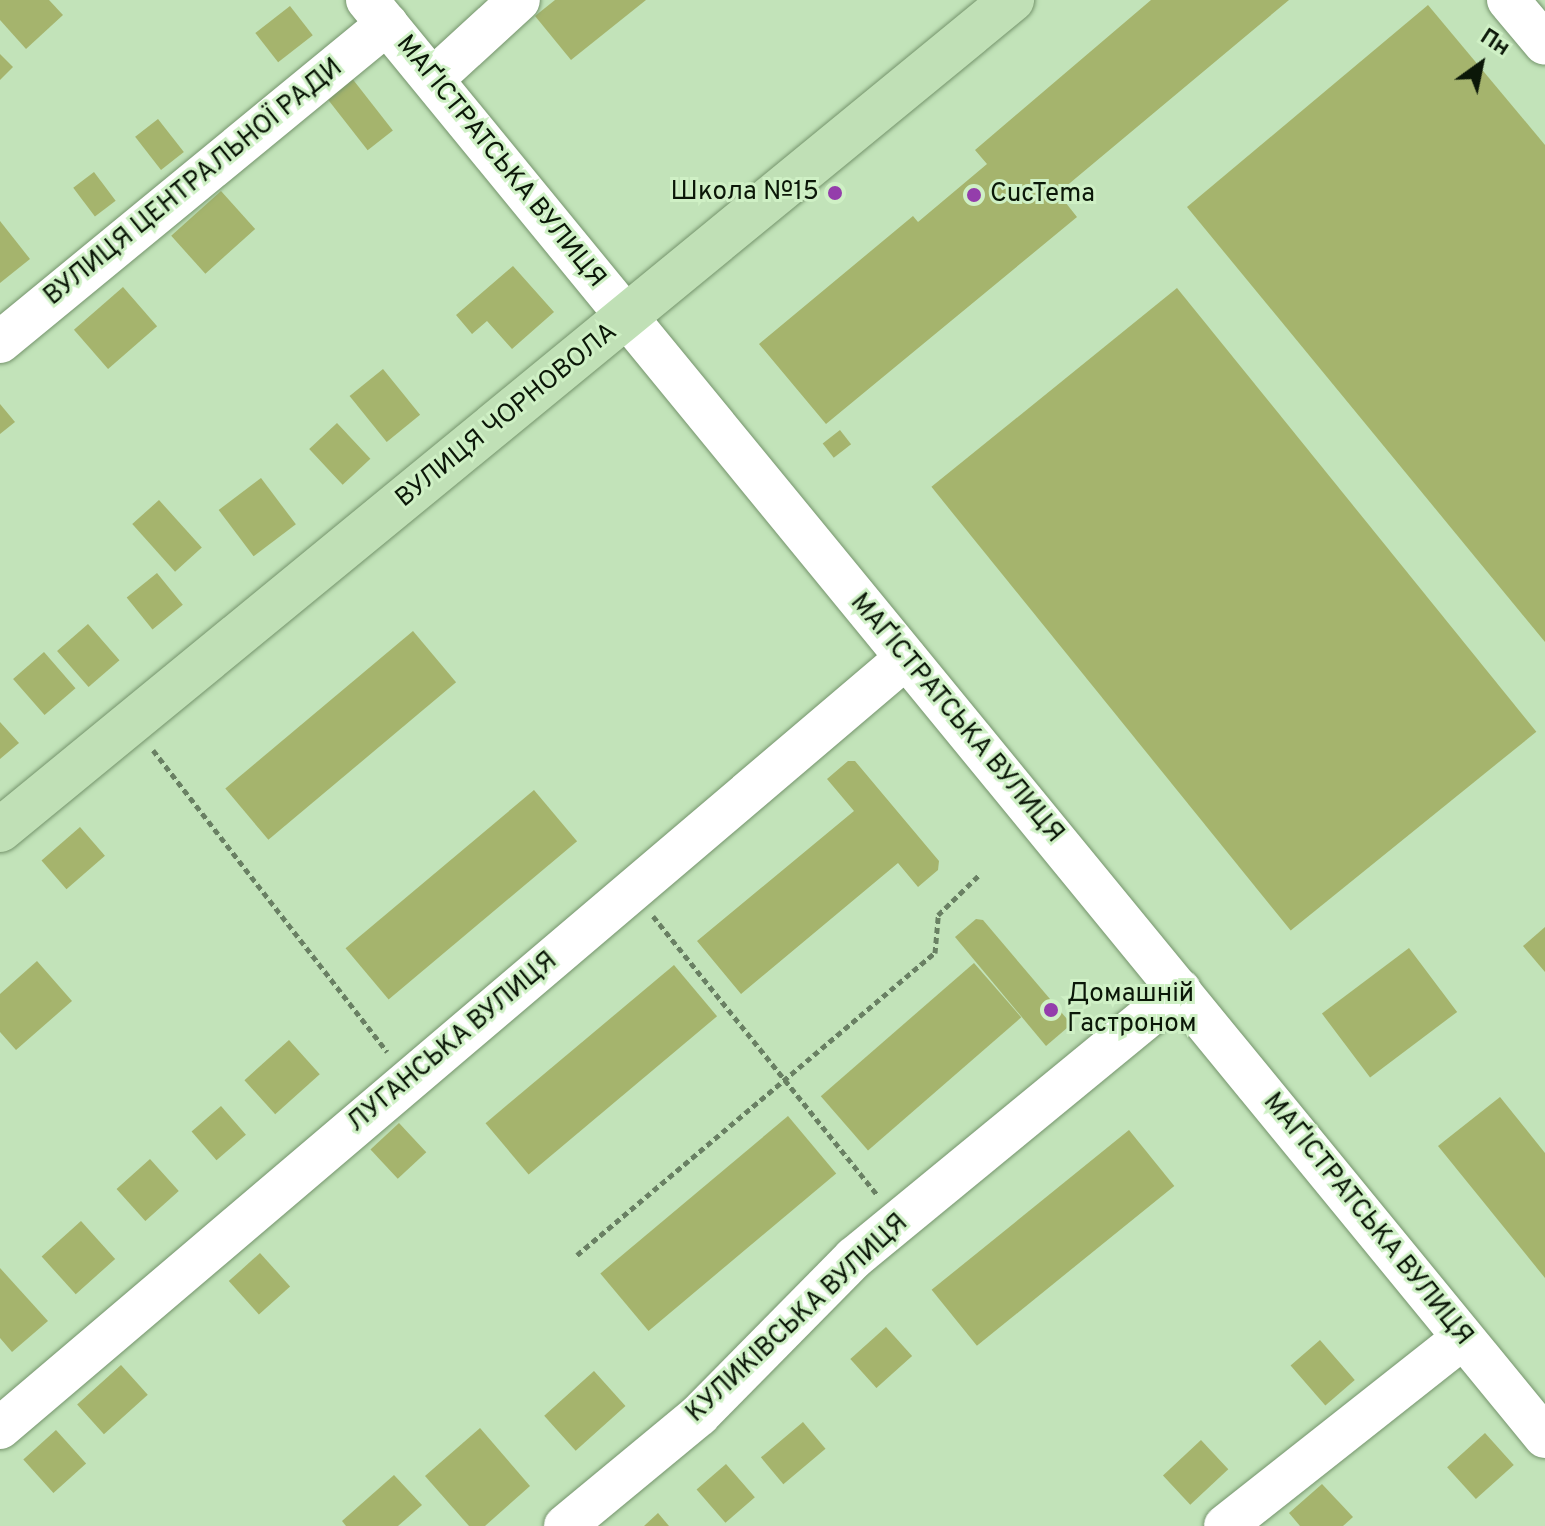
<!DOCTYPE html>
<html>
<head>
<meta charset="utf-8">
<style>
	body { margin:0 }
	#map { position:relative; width:1545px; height:1526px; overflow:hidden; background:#c2e3b9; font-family:Overpass,sans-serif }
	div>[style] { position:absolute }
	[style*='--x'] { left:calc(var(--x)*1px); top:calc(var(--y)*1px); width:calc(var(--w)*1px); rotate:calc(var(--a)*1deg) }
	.building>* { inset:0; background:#a5b46d; transform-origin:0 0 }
	.path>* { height:5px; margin-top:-2.5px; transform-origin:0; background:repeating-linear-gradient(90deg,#698063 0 6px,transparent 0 10px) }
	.roads { filter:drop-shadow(0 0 2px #75946c) drop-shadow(0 0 2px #75946c) }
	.minor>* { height:42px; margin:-21px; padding:0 21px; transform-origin:21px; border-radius:21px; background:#fff }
	.major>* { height:44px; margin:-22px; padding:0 22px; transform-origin:22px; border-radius:22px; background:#c0e0b6 }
	.dots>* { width:22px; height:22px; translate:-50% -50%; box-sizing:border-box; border:4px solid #cff0c5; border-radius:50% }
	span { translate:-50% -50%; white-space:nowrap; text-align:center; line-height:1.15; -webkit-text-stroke:6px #cff0c5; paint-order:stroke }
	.street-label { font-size:26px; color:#0b1708 }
	.poi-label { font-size:26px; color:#0b1708 }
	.right { translate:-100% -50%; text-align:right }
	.left { translate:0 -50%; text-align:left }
	.north { position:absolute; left:1441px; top:24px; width:80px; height:80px; -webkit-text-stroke:6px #cff0c5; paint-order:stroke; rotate:33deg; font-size:22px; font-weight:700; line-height:32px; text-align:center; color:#0b1708 }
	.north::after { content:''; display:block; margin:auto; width:28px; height:36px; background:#0b1708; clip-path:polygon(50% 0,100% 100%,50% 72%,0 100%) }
</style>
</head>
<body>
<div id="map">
	<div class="building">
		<div style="clip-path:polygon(0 0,49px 0,63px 15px,26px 49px,0 20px)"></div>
		<div style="clip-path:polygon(555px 0,646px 0,571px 60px,535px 16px)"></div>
		<div style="clip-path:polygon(1151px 0,1289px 0,1058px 193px,1077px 217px,826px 424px,759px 344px,913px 216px,918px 222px,987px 164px,975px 150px)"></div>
		<div style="clip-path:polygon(1428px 5px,1545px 145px,1545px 642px,1187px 207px)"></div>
		<div style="left:290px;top:6px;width:37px;height:44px;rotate:52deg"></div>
		<div style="clip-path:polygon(0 54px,13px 67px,0 80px)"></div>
		<div style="left:351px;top:77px;width:68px;height:32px;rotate:52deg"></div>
		<div style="left:158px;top:119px;width:42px;height:29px;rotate:52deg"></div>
		<div style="left:94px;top:172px;width:36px;height:26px;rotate:53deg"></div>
		<div style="left:221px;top:191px;width:51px;height:67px;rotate:48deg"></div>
		<div style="clip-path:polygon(0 221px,30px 259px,0 283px)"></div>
		<div style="clip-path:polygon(513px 266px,554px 312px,512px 349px,487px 321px,472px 334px,456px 315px)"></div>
		<div style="left:123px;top:287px;width:52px;height:65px;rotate:49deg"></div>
		<div style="left:1177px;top:288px;width:571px;height:316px;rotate:51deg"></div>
		<div style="left:383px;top:369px;width:59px;height:43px;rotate:51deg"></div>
		<div style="clip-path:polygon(0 404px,15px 422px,0 434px)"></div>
		<div style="left:337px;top:423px;width:49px;height:38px;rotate:47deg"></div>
		<div style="left:840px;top:430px;width:18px;height:22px;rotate:52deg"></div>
		<div style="left:261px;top:478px;width:58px;height:53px;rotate:53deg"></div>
		<div style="left:159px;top:500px;width:64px;height:36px;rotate:48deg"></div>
		<div style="left:157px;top:573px;width:41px;height:39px;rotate:51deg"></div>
		<div style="left:88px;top:624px;width:48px;height:41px;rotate:49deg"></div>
		<div style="left:413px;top:631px;width:67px;height:245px;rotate:50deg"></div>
		<div style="left:44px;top:652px;width:48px;height:41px;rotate:49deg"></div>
		<div style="clip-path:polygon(0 722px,19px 743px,0 759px)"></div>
		<div style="clip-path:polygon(848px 761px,855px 761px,939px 861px,938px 870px,918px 887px,898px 863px,741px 994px,697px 941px,854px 811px,827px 779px)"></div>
		<div style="left:534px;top:790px;width:67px;height:246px;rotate:50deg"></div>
		<div style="left:80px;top:827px;width:38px;height:51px;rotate:49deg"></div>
		<div style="clip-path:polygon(976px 919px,983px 920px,1067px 1019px,1067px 1028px,1046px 1046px,955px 937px)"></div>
		<div style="clip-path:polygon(1545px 927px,1545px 972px,1523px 946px)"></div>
		<div style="left:1409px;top:948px;width:80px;height:109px;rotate:53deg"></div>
		<div style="clip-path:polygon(37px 961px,72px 1001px,16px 1050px,0 1032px,0 994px)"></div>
		<div style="left:974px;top:963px;width:72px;height:203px;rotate:49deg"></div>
		<div style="left:674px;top:965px;width:67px;height:246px;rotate:50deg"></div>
		<div style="left:289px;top:1040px;width:46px;height:60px;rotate:48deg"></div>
		<div style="clip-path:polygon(1500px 1097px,1545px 1153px,1545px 1278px,1438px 1146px)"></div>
		<div style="left:221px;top:1106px;width:38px;height:39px;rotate:49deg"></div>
		<div style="left:788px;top:1116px;width:75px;height:245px;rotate:50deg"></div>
		<div style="left:399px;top:1123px;width:40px;height:39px;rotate:47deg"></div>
		<div style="left:1129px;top:1130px;width:72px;height:254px;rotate:51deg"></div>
		<div style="left:150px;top:1159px;width:43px;height:45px;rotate:48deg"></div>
		<div style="left:81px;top:1221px;width:51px;height:53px;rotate:48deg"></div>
		<div style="left:260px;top:1253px;width:45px;height:42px;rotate:48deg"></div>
		<div style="clip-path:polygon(0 1268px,48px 1321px,12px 1352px,0 1338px)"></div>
		<div style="left:886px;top:1327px;width:39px;height:48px;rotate:48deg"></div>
		<div style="left:1320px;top:1340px;width:53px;height:39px;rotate:49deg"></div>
		<div style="left:121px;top:1365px;width:40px;height:59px;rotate:48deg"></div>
		<div style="left:594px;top:1371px;width:47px;height:67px;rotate:48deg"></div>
		<div style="left:803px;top:1422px;width:35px;height:55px;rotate:50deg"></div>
		<div style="clip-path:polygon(480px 1428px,530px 1486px,485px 1526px,469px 1526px,425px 1476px)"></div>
		<div style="left:56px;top:1430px;width:45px;height:44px;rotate:48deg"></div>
		<div style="left:1485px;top:1433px;width:43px;height:51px;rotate:48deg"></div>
		<div style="left:1201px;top:1440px;width:40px;height:52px;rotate:47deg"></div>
		<div style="left:726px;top:1464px;width:44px;height:39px;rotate:49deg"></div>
		<div style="clip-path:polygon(394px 1475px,422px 1505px,398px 1526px,346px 1526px,342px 1521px)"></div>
		<div style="clip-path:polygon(1322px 1484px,1353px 1517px,1343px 1526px,1300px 1526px,1289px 1513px)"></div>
		<div style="clip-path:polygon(658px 1513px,669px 1526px,644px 1526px)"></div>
	</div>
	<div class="path">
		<div style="--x:153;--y:750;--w:382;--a:52.2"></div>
		<div style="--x:653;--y:916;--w:358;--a:51.2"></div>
		<div style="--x:577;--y:1255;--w:468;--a:-40.2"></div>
		<div style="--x:935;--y:953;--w:38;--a:-85"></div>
		<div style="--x:938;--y:915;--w:57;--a:-44.3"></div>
	</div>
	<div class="roads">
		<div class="minor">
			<div style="--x:367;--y:0;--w:1858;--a:50.66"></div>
			<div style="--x:1508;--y:0;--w:57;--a:49.9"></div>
			<div style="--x:434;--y:78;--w:115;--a:-42.5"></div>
			<div style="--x:0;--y:342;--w:501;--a:-39.41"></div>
			<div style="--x:0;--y:1428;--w:1189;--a:-40.36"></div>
			<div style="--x:565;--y:1526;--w:174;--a:-39.6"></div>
			<div style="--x:699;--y:1415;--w:221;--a:-45.4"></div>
			<div style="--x:854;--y:1258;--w:422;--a:-39.4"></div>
			<div style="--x:1225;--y:1526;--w:303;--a:-38.3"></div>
		</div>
		<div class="major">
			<div style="--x:0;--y:830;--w:1309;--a:-39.36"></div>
		</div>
	</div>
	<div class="dots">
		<div style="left:835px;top:193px;background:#943eab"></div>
		<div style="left:974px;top:195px;background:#943eab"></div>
		<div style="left:1051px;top:1010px;background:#943eab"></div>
	</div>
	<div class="street-label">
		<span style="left:500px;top:162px;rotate:51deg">МАҐІСТРАТСЬКА ВУЛИЦЯ</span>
		<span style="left:194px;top:183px;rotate:-39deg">ВУЛИЦЯ ЦЕНТРАЛЬНОЇ РАДИ</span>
		<span style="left:507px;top:416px;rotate:-39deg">ВУЛИЦЯ ЧОРНОВОЛА</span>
		<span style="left:956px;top:719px;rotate:50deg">МАҐІСТРАТСЬКА ВУЛИЦЯ</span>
		<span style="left:453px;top:1043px;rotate:-40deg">ЛУГАНСЬКА ВУЛИЦЯ</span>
		<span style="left:1367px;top:1220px;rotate:51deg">МАҐІСТРАТСЬКА ВУЛИЦЯ</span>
		<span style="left:798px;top:1319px;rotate:-43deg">КУЛИКІВСЬКА ВУЛИЦЯ</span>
	</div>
	<div class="poi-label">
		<span class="right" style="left:819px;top:193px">Школа №15</span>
		<span class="left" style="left:990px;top:195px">CucTema</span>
		<span class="left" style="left:1067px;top:1010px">Домашній<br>Гастроном</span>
	</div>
	<div class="north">Пн</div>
</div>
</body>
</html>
